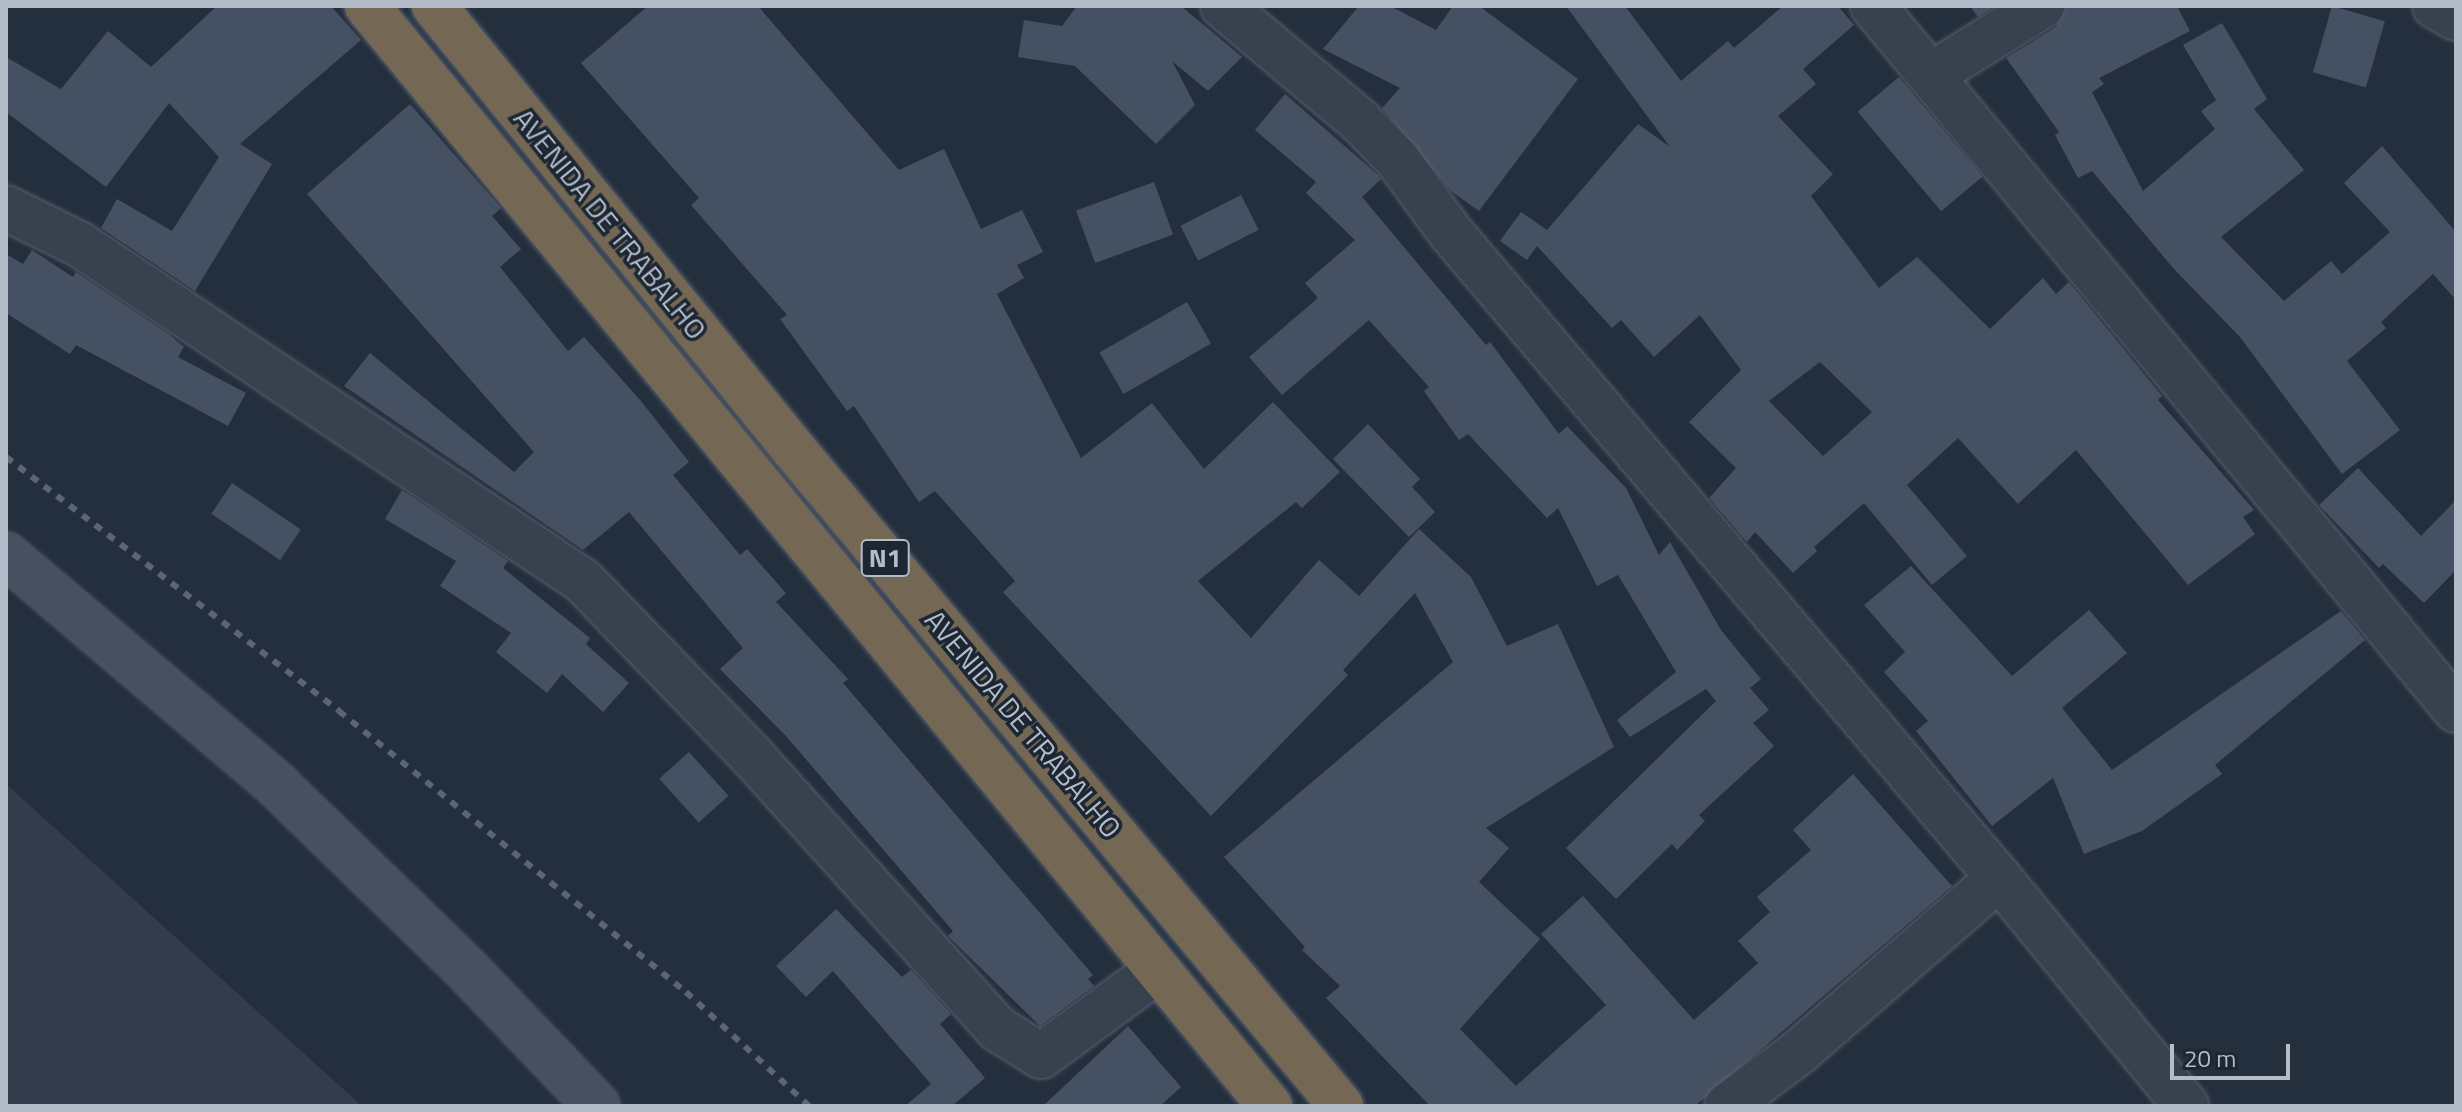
<!DOCTYPE html>
<html>
<head>
<meta charset="utf-8">
<style>
	body { margin:0 }
	#map { position:relative; width:2462px; height:1112px; overflow:hidden; background:#242f3e; font-family:"Titillium Web",sans-serif }
	div>[style] { position:absolute }
	[style*='--x'] { left:calc(var(--x)*1px); top:calc(var(--y)*1px); width:calc(var(--w)*1px); rotate:calc(var(--a)*1deg) }
	.airport>* { inset:0; background:#323c4b }
	.building>* { inset:0; background:#455162; transform-origin:0 0 }
	.roads { filter:drop-shadow(0 0 2px #565f6c) drop-shadow(0 0 2px #565f6c) }
	.street>* { height:44px; margin:-22px; padding:0 22px; transform-origin:22px; border-radius:22px; background:#38414e }
	.secondary>* { height:44px; margin:-22px; padding:0 22px; transform-origin:22px; border-radius:22px; background:#465061 }
	.highway>* { height:44px; margin:-22px; padding:0 22px; transform-origin:22px; border-radius:22px; background:#746855 }
	.rail>* { height:6px; margin-top:-3px; transform-origin:0; background:repeating-linear-gradient(90deg,#5a6575 0 8px,transparent 0 16px) }
	span { translate:-50% -50%; white-space:nowrap; text-align:center; line-height:1.15; -webkit-text-stroke:7px #1d2633; paint-order:stroke }
	.shield-label span { padding:2px 6px; background:#1d2633; border:2px solid; border-radius:6px; -webkit-text-stroke-width:0 }
	.shield-label { font-size:26px; color:#b4bcc9; font-weight:700 }
	.street-label { font-size:28px; color:#b4bcc9 }
	.frame { position:absolute; inset:0; border:8px solid #b4bcc9; pointer-events:none }
	.scale { position:absolute; left:2170px; top:1044px; width:120px; height:36px; box-sizing:border-box; border:4px solid #b4bcc9; border-top:0; padding-left:10px; font-size:24px; line-height:28px; white-space:nowrap; color:#b4bcc9; -webkit-text-stroke:6px #1d2633; paint-order:stroke }
</style>
</head>
<body>
<div id="map">
	<div class="airport">
		<div style="clip-path:polygon(6px 784px,362px 1106px,6px 1106px)"></div>
	</div>
	<div class="building">
		<div style="clip-path:polygon(217px 6px,331px 6px,361px 40px,240px 144px,272px 164px,195px 291px,101px 228px,117px 199px,172px 231px,219px 157px,169px 103px,106px 187px,6px 112px,6px 57px,61px 89px,108px 31px,151px 67px)"></div>
		<div style="clip-path:polygon(648px 6px,758px 6px,899px 170px,944px 149px,981px 229px,1022px 210px,1043px 252px,1017px 265px,1024px 278px,997px 294px,1081px 458px,1152px 403px,1204px 469px,1273px 402px,1340px 472px,1302px 508px,1296px 502px,1198px 581px,1251px 638px,1319px 560px,1359px 596px,1419px 529px,1471px 577px,1507px 646px,1558px 624px,1614px 747px,1486px 828px,1509px 848px,1479px 882px,1540px 939px,1460px 1029px,1516px 1086px,1606px 1005px,1541px 934px,1583px 896px,1694px 1020px,1758px 963px,1738px 941px,1770px 912px,1757px 897px,1811px 850px,1793px 830px,1853px 774px,1952px 886px,1695px 1106px,1430px 1106px,1326px 998px,1340px 986px,1302px 950px,1305px 947px,1224px 857px,1453px 662px,1415px 593px,1343px 670px,1348px 675px,1211px 816px,1003px 592px,1015px 581px,935px 491px,919px 502px,854px 406px,847px 411px,780px 319px,787px 315px,691px 205px,699px 198px,581px 63px)"></div>
		<div style="clip-path:polygon(1077px 6px,1181px 6px,1242px 57px,1208px 91px,1172px 61px,1195px 105px,1156px 144px,1075px 66px,1018px 57px,1024px 20px,1062px 26px)"></div>
		<div style="clip-path:polygon(1359px 6px,1390px 6px,1436px 30px,1453px 6px,1479px 6px,1578px 79px,1479px 211px,1451px 191px,1382px 108px,1400px 88px,1323px 49px)"></div>
		<div style="clip-path:polygon(evenodd,1566px 6px,1625px 6px,1681px 81px,1728px 41px,1734px 48px,1783px 6px,1838px 6px,1854px 25px,1803px 69px,1816px 84px,1778px 116px,1833px 174px,1811px 196px,1879px 288px,1917px 257px,1990px 329px,2043px 278px,2056px 294px,2069px 282px,2162px 396px,2158px 400px,2254px 510px,2243px 517px,2255px 534px,2188px 585px,2076px 450px,2018px 504px,1958px 438px,1907px 485px,1967px 556px,1932px 585px,1864px 503px,1814px 547px,1817px 551px,1793px 573px,1755px 532px,1747px 542px,1709px 498px,1736px 468px,1689px 422px,1741px 370px,1700px 315px,1654px 357px,1621px 320px,1612px 328px,1537px 246px,1527px 260px,1500px 241px,1521px 212px,1547px 230px,1638px 124px,1670px 147px,1566px 6px,1820px 362px,1872px 412px,1823px 456px,1769px 401px,1820px 362px)"></div>
		<div style="clip-path:polygon(1970px 6px,1995px 6px,1978px 17px)"></div>
		<div style="clip-path:polygon(2067px 6px,2177px 6px,2190px 31px,2099px 78px,2104px 84px,2092px 92px,2143px 191px,2215px 129px,2201px 111px,2216px 100px,2183px 45px,2222px 23px,2267px 99px,2254px 109px,2304px 170px,2221px 237px,2284px 301px,2331px 261px,2342px 274px,2390px 232px,2344px 183px,2382px 146px,2456px 232px,2456px 300px,2433px 274px,2381px 322px,2386px 328px,2347px 361px,2400px 430px,2342px 474px,2240px 337px,2173px 268px,2092px 171px,2078px 178px,2055px 135px,2059px 132px,2006px 58px,2056px 27px)"></div>
		<div style="left:2332px;top:6px;width:55px;height:69px;rotate:16deg"></div>
		<div style="left:1899px;top:77px;width:130px;height:54px;rotate:50deg"></div>
		<div style="clip-path:polygon(1285px 94px,1378px 175px,1381px 179px,1362px 197px,1486px 345px,1490px 342px,1559px 434px,1567px 426px,1626px 488px,1659px 555px,1670px 542px,1721px 630px,1761px 679px,1750px 688px,1769px 710px,1753px 723px,1774px 746px,1699px 815px,1705px 821px,1677px 850px,1672px 844px,1616px 899px,1566px 848px,1716px 701px,1706px 689px,1630px 737px,1617px 720px,1676px 672px,1618px 575px,1597px 586px,1558px 508px,1547px 518px,1468px 434px,1459px 440px,1424px 391px,1429px 387px,1369px 320px,1282px 395px,1249px 357px,1318px 298px,1305px 283px,1355px 240px,1306px 193px,1316px 182px,1255px 130px)"></div>
		<div style="clip-path:polygon(410px 104px,501px 208px,492px 216px,521px 249px,500px 267px,568px 351px,584px 337px,641px 401px,689px 462px,673px 475px,740px 555px,747px 549px,786px 593px,776px 602px,848px 679px,843px 683px,1093px 975px,1088px 979px,1094px 986px,1040px 1026px,948px 936px,953px 931px,786px 736px,720px 669px,743px 648px,629px 512px,583px 550px,344px 386px,370px 353px,514px 472px,534px 452px,307px 194px)"></div>
		<div style="left:1154px;top:182px;width:56px;height:83px;rotate:70deg"></div>
		<div style="left:1241px;top:195px;width:39px;height:68px;rotate:63deg"></div>
		<div style="clip-path:polygon(32px 250px,73px 277px,76px 272px,170px 335px,184px 347px,178px 357px,246px 393px,228px 426px,76px 345px,70px 354px,6px 313px,6px 254px,23px 264px)"></div>
		<div style="left:1187px;top:302px;width:48px;height:101px;rotate:60deg"></div>
		<div style="clip-path:polygon(1368px 424px,1420px 479px,1412px 487px,1435px 512px,1409px 537px,1333px 459px)"></div>
		<div style="clip-path:polygon(2358px 468px,2421px 536px,2456px 500px,2456px 570px,2424px 603px,2383px 564px,2379px 568px,2319px 505px)"></div>
		<div style="left:232px;top:483px;width:83px;height:37px;rotate:34deg"></div>
		<div style="clip-path:polygon(402px 490px,508px 561px,503px 568px,590px 638px,586px 644px,629px 683px,603px 712px,562px 674px,547px 693px,496px 652px,511px 633px,440px 586px,456px 561px,385px 519px)"></div>
		<div style="clip-path:polygon(1911px 566px,2012px 676px,2089px 610px,2127px 653px,2062px 708px,2112px 770px,2341px 611px,2365px 640px,2215px 765px,2222px 774px,2142px 831px,2084px 854px,2053px 778px,1992px 826px,1916px 731px,1928px 721px,1884px 672px,1905px 652px,1864px 605px)"></div>
		<div style="left:689px;top:752px;width:59px;height:40px;rotate:48deg"></div>
		<div style="clip-path:polygon(836px 909px,902px 977px,911px 970px,951px 1014px,940px 1024px,985px 1078px,952px 1106px,905px 1106px,931px 1084px,833px 971px,806px 997px,776px 966px)"></div>
		<div style="clip-path:polygon(1128px 1026px,1181px 1087px,1160px 1106px,1043px 1106px)"></div>
	</div>
	<div class="roads">
		<div class="street">
			<div style="--x:1223;--y:6;--w:179;--a:40"></div>
			<div style="--x:1360;--y:121;--w:53;--a:45.8"></div>
			<div style="--x:1397;--y:159;--w:92;--a:53.9"></div>
			<div style="--x:1451;--y:233;--w:846;--a:49.65"></div>
			<div style="--x:1999;--y:878;--w:295;--a:50.6"></div>
			<div style="--x:1873;--y:6;--w:914;--a:50.37"></div>
			<div style="--x:2435;--y:6;--w:24;--a:30"></div>
			<div style="--x:1931;--y:75;--w:131;--a:-31.9"></div>
			<div style="--x:6;--y:208;--w:81;--a:26.3"></div>
			<div style="--x:79;--y:244;--w:606;--a:33.77"></div>
			<div style="--x:583;--y:581;--w:242;--a:46"></div>
			<div style="--x:751;--y:755;--w:369;--a:48"></div>
			<div style="--x:998;--y:1029;--w:51;--a:32.1"></div>
			<div style="--x:1041;--y:1056;--w:145;--a:-36.3"></div>
			<div style="--x:1727;--y:1106;--w:90;--a:-36.9"></div>
			<div style="--x:1799;--y:1052;--w:265;--a:-41"></div>
		</div>
		<div class="secondary">
			<div style="--x:6;--y:555;--w:357;--a:40.3"></div>
			<div style="--x:278;--y:786;--w:267;--a:44.2"></div>
			<div style="--x:469;--y:972;--w:185;--a:46.3"></div>
		</div>
		<div class="highway">
			<div style="--x:367;--y:6;--w:1423;--a:50.62"></div>
			<div style="--x:434;--y:6;--w:574;--a:50.94"></div>
			<div style="--x:796;--y:452;--w:851;--a:50.19"></div>
		</div>
	</div>
	<div class="rail">
		<div style="--x:6;--y:457;--w:419;--a:37.3"></div>
		<div style="--x:339;--y:711;--w:447;--a:39"></div>
		<div style="--x:686;--y:992;--w:168;--a:42.8"></div>
	</div>
	<div class="shield-label">
		<span style="left:885px;top:558px">N1</span>
	</div>
	<div class="street-label">
		<span style="left:610px;top:224px;rotate:51deg">AVENIDA DE TRABALHO</span>
		<span style="left:1023px;top:724px;rotate:50deg">AVENIDA DE TRABALHO</span>
	</div>
	<div class="frame"></div>
	<div class="scale">20 m</div>
</div>
</body>
</html>
